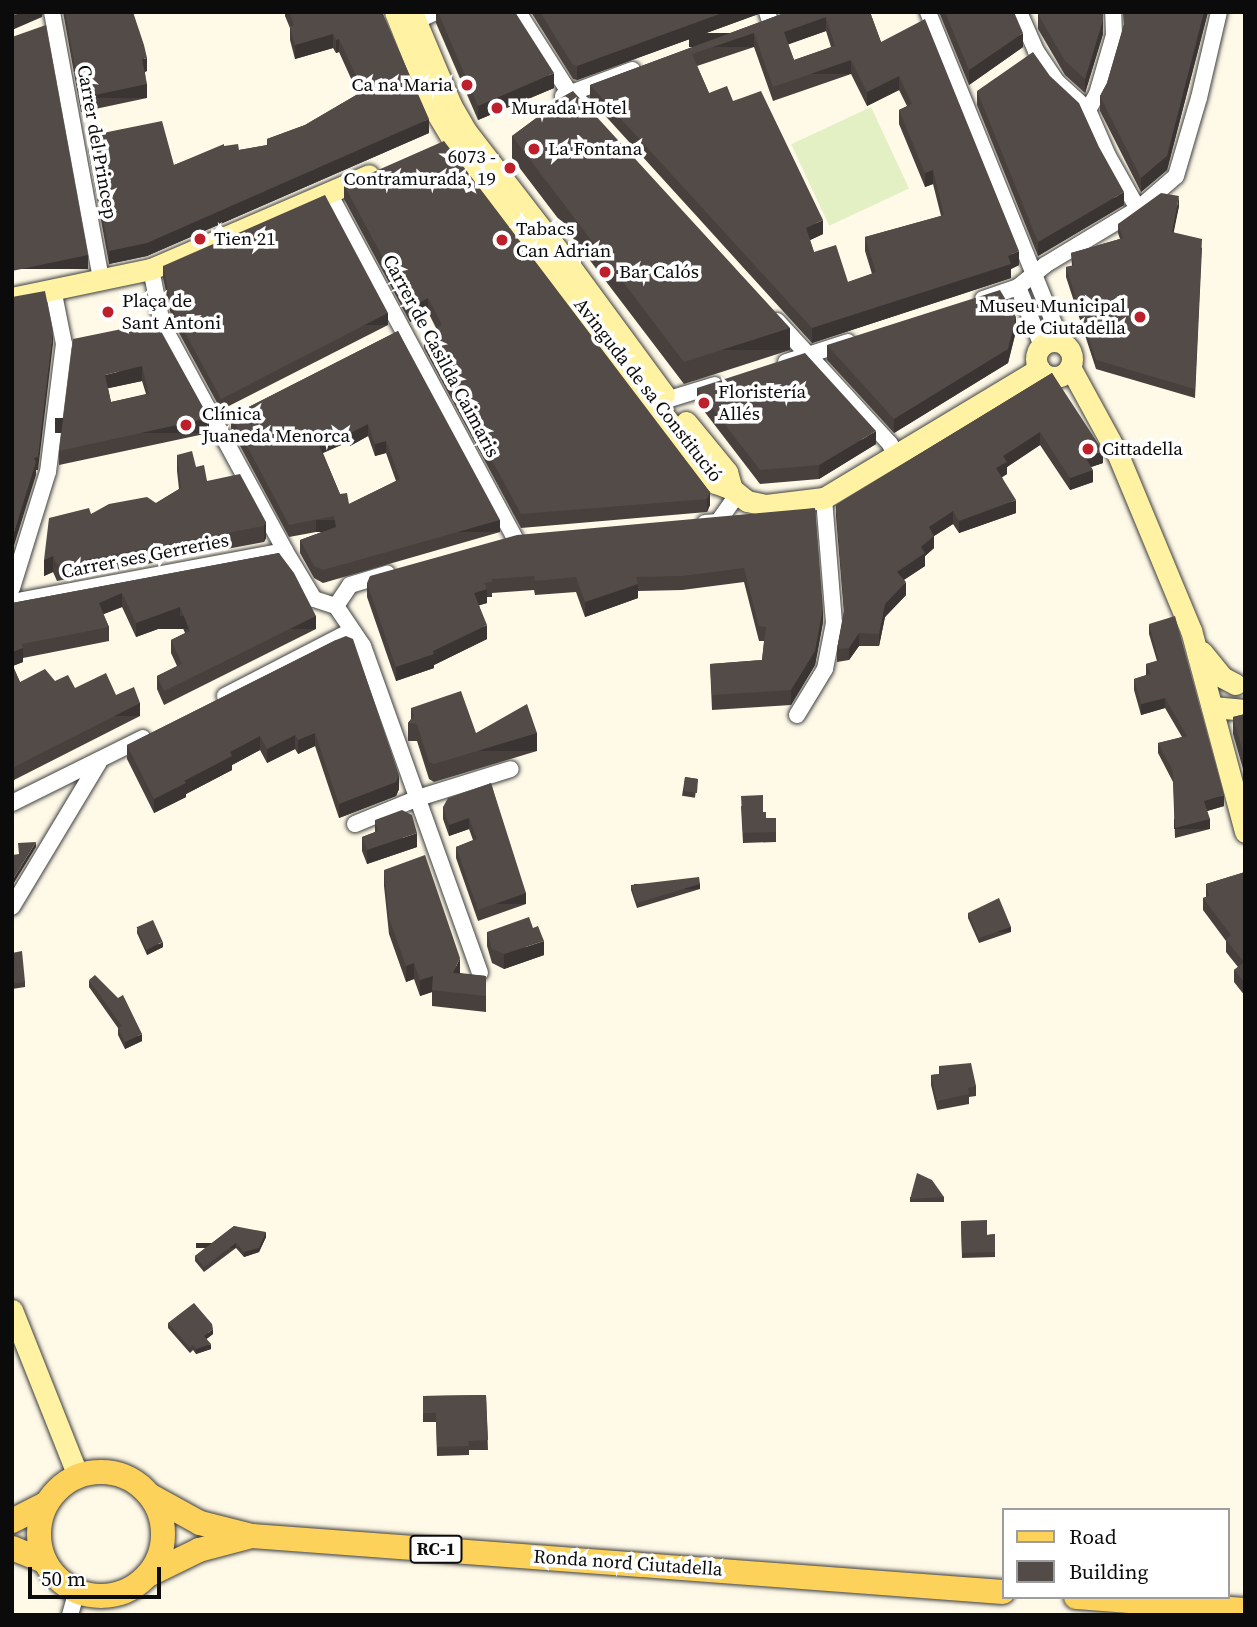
<!DOCTYPE html>
<html>
<head>
<meta charset="utf-8">
<style>
	body { margin:0 }
	#map { position:relative; width:1257px; height:1627px; overflow:hidden; background:#fffae8; font-family:"Source Serif 4",serif }
	div>[style] { position:absolute }
	[style*='--x'] { left:calc(var(--x)*1px); top:calc(var(--y)*1px); width:calc(var(--w)*1px); rotate:calc(var(--a)*1deg) }
	.pitch>* { inset:0; background:#e2f0c4; transform-origin:0 0 }
	.roads { filter:drop-shadow(0 0 2px #3e3e3e) drop-shadow(0 0 2px #3e3e3e) }
	.street>* { height:16px; margin:-8px; padding:0 8px; transform-origin:8px; border-radius:8px; background:#fff }
	.secondary>* { height:21px; margin:-10.5px; padding:0 10.5px; transform-origin:10.5px; border-radius:10.5px; background:#fff3a3 }
	.secondary>.ring { margin:-10.5px; padding:0; box-sizing:content-box; background:none; border:21px solid #fff3a3; border-radius:50% }
	.primary>* { height:24px; margin:-12px; padding:0 12px; transform-origin:12px; border-radius:12px; background:#fdd25a }
	.primary>.ring { margin:-12px; padding:0; box-sizing:content-box; background:none; border:24px solid #fdd25a; border-radius:50% }
	.wall>* { inset:0; background:#47403d; transform-origin:0 0 }
	.shaded-wall>* { inset:0; background:#3a3432; transform-origin:0 0 }
	.building>* { inset:0; background:#534b47; transform-origin:0 0 }
	.dots>* { width:19px; height:19px; translate:-50% -50%; box-sizing:border-box; border:4px solid #fff; border-radius:50% }
	span { translate:-50% -50%; white-space:nowrap; text-align:center; line-height:1.15; -webkit-text-stroke:7px #fff; paint-order:stroke }
	.shield-label span { padding:2px 5px; background:#fff; border:2px solid; border-radius:5px; -webkit-text-stroke-width:0 }
	.shield-label { font-size:18px; color:#0b0b0b; font-weight:700 }
	.poi-label { font-size:19px; color:#0b0b0b }
	.right { translate:-100% -50%; text-align:right }
	.left { translate:0 -50%; text-align:left }
	.street-label { font-size:19px; color:#0b0b0b }
	.frame { position:absolute; inset:0; border:14px solid #0b0b0b; pointer-events:none }
	.legend { position:absolute; left:1002px; top:1508px; width:228px; height:91px; box-sizing:border-box; background:#fff; border:2px solid #9d9d9d; margin:0; padding:9px 12px; list-style:none; font-size:21px; color:#0b0b0b }
	.legend li { display:flex; align-items:center; gap:14px; height:35px }
	.legend b { width:35px; border:2px solid #9d9d9d }
	.scale { position:absolute; left:28px; top:1567px; width:133px; height:32px; box-sizing:border-box; border:4px solid #0b0b0b; border-top:0; padding-left:9px; font-size:21px; line-height:24px; white-space:nowrap; color:#0b0b0b; -webkit-text-stroke:5px #fff; paint-order:stroke }
</style>
</head>
<body>
<div id="map">
	<div class="pitch">
		<div style="left:871px;top:107px;width:90px;height:88px;rotate:65deg"></div>
	</div>
	<div class="roads">
		<div class="street">
			<div style="--x:52;--y:12;--w:271;--a:79.6"></div>
			<div style="--x:518;--y:12;--w:95;--a:57.5"></div>
			<div style="--x:569;--y:92;--w:21;--a:41"></div>
			<div style="--x:767;--y:12;--w:9;--a:72"></div>
			<div style="--x:928;--y:12;--w:357;--a:68"></div>
			<div style="--x:1019;--y:12;--w:43;--a:66.4"></div>
			<div style="--x:1036;--y:51;--w:37;--a:56"></div>
			<div style="--x:1057;--y:82;--w:42;--a:42.1"></div>
			<div style="--x:1088;--y:110;--w:50;--a:66.5"></div>
			<div style="--x:1108;--y:156;--w:61;--a:60.5"></div>
			<div style="--x:416;--y:21;--w:21;--a:-25"></div>
			<div style="--x:563;--y:96;--w:74;--a:-20.6"></div>
			<div style="--x:1088;--y:110;--w:18;--a:-61"></div>
			<div style="--x:1097;--y:94;--w:61;--a:-73.9"></div>
			<div style="--x:1114;--y:35;--w:23;--a:-92"></div>
			<div style="--x:329;--y:193;--w:393;--a:61.7"></div>
			<div style="--x:151;--y:269;--w:56;--a:78.7"></div>
			<div style="--x:162;--y:324;--w:258;--a:61.5"></div>
			<div style="--x:285;--y:551;--w:56;--a:58.9"></div>
			<div style="--x:314;--y:599;--w:23;--a:18"></div>
			<div style="--x:336;--y:606;--w:48;--a:56"></div>
			<div style="--x:363;--y:646;--w:347;--a:70.3"></div>
			<div style="--x:1018;--y:287;--w:64;--a:67.9"></div>
			<div style="--x:983;--y:299;--w:37;--a:-19"></div>
			<div style="--x:1018;--y:287;--w:35;--a:-39"></div>
			<div style="--x:1045;--y:265;--w:109;--a:-31.1"></div>
			<div style="--x:1138;--y:209;--w:50;--a:-41"></div>
			<div style="--x:1176;--y:176;--w:81;--a:-73.6"></div>
			<div style="--x:1199;--y:98;--w:88;--a:-76.9"></div>
			<div style="--x:777;--y:321;--w:167;--a:47.4"></div>
			<div style="--x:890;--y:444;--w:12;--a:66"></div>
			<div style="--x:786;--y:362;--w:65;--a:-17.9"></div>
			<div style="--x:657;--y:392;--w:11;--a:56"></div>
			<div style="--x:663;--y:401;--w:54;--a:-17.1"></div>
			<div style="--x:705;--y:523;--w:13;--a:-4"></div>
			<div style="--x:718;--y:522;--w:33;--a:-55"></div>
			<div style="--x:12;--y:588;--w:121;--a:-72.8"></div>
			<div style="--x:48;--y:472;--w:129;--a:-82.9"></div>
			<div style="--x:64;--y:344;--w:56;--a:-101.3"></div>
			<div style="--x:12;--y:602;--w:278;--a:-10.6"></div>
			<div style="--x:336;--y:606;--w:25;--a:-56"></div>
			<div style="--x:350;--y:585;--w:39;--a:-17"></div>
			<div style="--x:225;--y:696;--w:142;--a:-27.3"></div>
			<div style="--x:797;--y:715;--w:54;--a:-58.7"></div>
			<div style="--x:825;--y:669;--w:47;--a:-78.9"></div>
			<div style="--x:834;--y:623;--w:125;--a:-94.6"></div>
			<div style="--x:12;--y:803;--w:146;--a:-26.4"></div>
			<div style="--x:355;--y:824;--w:68;--a:-22.4"></div>
			<div style="--x:418;--y:798;--w:97;--a:-17.3"></div>
			<div style="--x:12;--y:907;--w:169;--a:-59"></div>
			<div style="--x:70;--y:1615;--w:25;--a:-74"></div>
		</div>
		<div class="secondary">
			<div style="--x:395;--y:12;--w:102;--a:68.2"></div>
			<div style="--x:433;--y:107;--w:35;--a:59"></div>
			<div style="--x:451;--y:137;--w:436;--a:52.6"></div>
			<div style="--x:716;--y:483;--w:17;--a:21"></div>
			<div style="--x:732;--y:489;--w:19;--a:39"></div>
			<div style="--x:747;--y:501;--w:19;--a:12"></div>
			<div style="--x:766;--y:505;--w:58;--a:-6.9"></div>
			<div style="--x:824;--y:498;--w:251;--a:-31"></div>
			<div style="--x:412;--y:12;--w:101;--a:67.2"></div>
			<div style="--x:451;--y:105;--w:30;--a:60"></div>
			<div style="--x:466;--y:131;--w:160;--a:52.3"></div>
			<div style="--x:564;--y:258;--w:169;--a:53.7"></div>
			<div style="--x:12;--y:298;--w:142;--a:-11.8"></div>
			<div style="--x:151;--y:269;--w:237;--a:-23.3"></div>
			<div class="ring" style="left:1036px;top:341px;width:15px;height:15px"></div>
			<div style="--x:1070;--y:367;--w:100;--a:61.4"></div>
			<div style="--x:1118;--y:455;--w:190;--a:67.4"></div>
			<div style="--x:1191;--y:630;--w:209;--a:75"></div>
			<div style="--x:686;--y:422;--w:65;--a:50.6"></div>
			<div style="--x:727;--y:472;--w:18;--a:74"></div>
			<div style="--x:1202;--y:652;--w:32;--a:51"></div>
			<div style="--x:1222;--y:677;--w:15;--a:28"></div>
			<div style="--x:1212;--y:707;--w:33;--a:5"></div>
			<div style="--x:12;--y:1310;--w:179;--a:68.3"></div>
		</div>
		<div class="primary">
			<div class="ring" style="left:39px;top:1472px;width:100px;height:100px"></div>
			<div style="--x:151;--y:1496;--w:56;--a:28.9"></div>
			<div style="--x:200;--y:1523;--w:54;--a:14"></div>
			<div style="--x:252;--y:1536;--w:753;--a:4.26"></div>
			<div style="--x:12;--y:1521;--w:39;--a:-27"></div>
			<div style="--x:12;--y:1548;--w:35;--a:22"></div>
			<div style="--x:148;--y:1575;--w:57;--a:-26.1"></div>
			<div style="--x:199;--y:1550;--w:51;--a:-14.9"></div>
			<div style="--x:1076;--y:1597;--w:169;--a:4.4"></div>
		</div>
	</div>
	<div class="wall">
		<div style="clip-path:polygon(63px 12px,133px 12px,147px 71px,145px 72px,147px 98px,81px 112px)"></div>
		<div style="clip-path:polygon(285px 12px,382px 12px,429px 133px,147px 256px,109px 264px,88px 149px,88px 136px,174px 165px,224px 146px,239px 150px,267px 145px,267px 139px,305px 125px,358px 94px,339px 52px,336px 53px,333px 48px,295px 59px,290px 40px,290px 28px,285px 16px)"></div>
		<div style="clip-path:polygon(436px 12px,515px 12px,554px 88px,478px 120px,436px 23px)"></div>
		<div style="clip-path:polygon(531px 12px,764px 12px,577px 80px,573px 79px)"></div>
		<div style="clip-path:polygon(evenodd,787px 12px,870px 12px,881px 42px,1019px 265px,1011px 269px,1011px 278px,812px 343px,590px 99px,590px 85px,787px 12px,826px 31px,831px 47px,794px 60px,788px 44px,826px 31px,787px 12px,754px 47px,773px 101px,851px 74px,867px 106px,899px 90px,907px 106px,899px 110px,899px 124px,925px 187px,933px 184px,941px 216px,865px 237px,865px 251px,872px 274px,848px 282px,814px 252px,810px 240px,823px 234px,733px 101px,709px 93px,697px 66px,754px 47px)"></div>
		<div style="clip-path:polygon(939px 12px,1014px 12px,1023px 47px,969px 85px)"></div>
		<div style="clip-path:polygon(1103px 12px,1103px 34px,1085px 93px,1065px 75px,1038px 29px,1038px 14px)"></div>
		<div style="clip-path:polygon(1123px 12px,1208px 12px,1167px 170px,1141px 192px,1100px 111px,1100px 96px,1107px 83px,1124px 25px)"></div>
		<div style="clip-path:polygon(977px 91px,1124px 205px,1038px 256px,977px 105px)"></div>
		<div style="clip-path:polygon(555px 101px,790px 350px,684px 384px,512px 158px,512px 136px,555px 104px)"></div>
		<div style="clip-path:polygon(344px 185px,710px 492px,710px 505px,707px 512px,521px 528px,424px 348px,424px 335px,436px 328px,428px 312px,410px 322px,344px 199px)"></div>
		<div style="clip-path:polygon(1179px 206px,1173px 232px,1202px 248px,1195px 398px,1096px 369px,1066px 277px,1066px 267px,1072px 266px,1071px 253px,1120px 239px,1118px 233px,1118px 224px)"></div>
		<div style="clip-path:polygon(163px 266px,388px 325px,221px 410px,172px 320px,163px 278px)"></div>
		<div style="clip-path:polygon(evenodd,156px 322px,209px 433px,59px 465px,59px 451px,156px 322px,142px 381px,146px 394px,111px 402px,108px 388px,142px 381px)"></div>
		<div style="clip-path:polygon(evenodd,398px 331px,500px 532px,323px 583px,314px 578px,300px 553px,300px 540px,327px 530px,289px 537px,231px 429px,231px 416px,398px 331px,368px 436px,375px 456px,386px 453px,396px 481px,349px 504px,340px 494px,323px 453px,348px 442px,350px 446px,368px 436px)"></div>
		<div style="clip-path:polygon(1016px 331px,1008px 363px,894px 433px,827px 360px,827px 345px)"></div>
		<div style="clip-path:polygon(1052px 373px,1103px 463px,1091px 467px,1093px 482px,1070px 490px,1040px 445px,1007px 467px,1007px 474px,1002px 477px,1016px 513px,959px 533px,953px 524px,934px 536px,934px 548px,925px 556px,925px 566px,904px 580px,906px 595px,885px 617px,879px 646px,859px 646px,849px 660px,837px 662px,837px 649px,844px 613px,836px 517px,836px 505px)"></div>
		<div style="clip-path:polygon(697px 388px,876px 444px,819px 479px,760px 484px,697px 402px)"></div>
		<div style="clip-path:polygon(177px 455px,196px 467px,207px 481px,266px 522px,266px 538px,264px 542px,57px 581px,53px 572px,44px 576px,44px 560px,91px 514px,156px 503px,179px 489px,177px 471px)"></div>
		<div style="clip-path:polygon(815px 508px,823px 622px,815px 665px,791px 705px,712px 710px,710px 664px,762px 660px,764px 641px,759px 641px,744px 582px,682px 590px,638px 591px,638px 598px,585px 617px,576px 592px,535px 595px,534px 590px,492px 593px,492px 597px,487px 597px,487px 603px,479px 605px,487px 639px,434px 665px,434px 668px,396px 681px,367px 597px,367px 583px)"></div>
		<div style="clip-path:polygon(279px 553px,316px 629px,164px 705px,157px 689px,157px 676px,177px 666px,171px 653px,171px 640px,185px 633px,180px 621px,136px 637px,122px 607px,103px 614px,109px 627px,109px 641px,23px 658px,23px 662px,13px 666px,20px 682px,55px 681px,75px 688px,116px 695px,140px 716px,12px 781px,12px 603px)"></div>
		<div style="clip-path:polygon(1149px 624px,1224px 806px,1207px 811px,1210px 829px,1175px 838px,1173px 782px,1158px 753px,1158px 743px,1182px 737px,1165px 708px,1141px 715px,1134px 690px,1134px 679px,1146px 675px,1146px 664px,1157px 661px,1149px 634px)"></div>
		<div style="clip-path:polygon(336px 640px,399px 789px,396px 796px,339px 818px,315px 746px,298px 754px,295px 749px,267px 763px,260px 750px,232px 765px,232px 770px,186px 794px,186px 797px,154px 813px,127px 759px,127px 745px)"></div>
		<div style="clip-path:polygon(411px 708px,476px 733px,537px 751px,434px 782px,429px 779px,417px 741px,408px 741px,408px 723px,411px 719px)"></div>
		<div style="clip-path:polygon(1245px 714px,1245px 776px,1233px 734px,1233px 717px)"></div>
		<div style="left:685px;top:777px;width:13px;height:19px;rotate:9deg"></div>
		<div style="clip-path:polygon(491px 783px,526px 904px,478px 921px,456px 858px,456px 847px,473px 840px,469px 829px,449px 836px,443px 819px,443px 807px)"></div>
		<div style="clip-path:polygon(741px 806px,763px 812px,766px 818px,776px 818px,776px 842px,743px 843px)"></div>
		<div style="clip-path:polygon(375px 820px,417px 847px,367px 864px,362px 851px,362px 837px,375px 832px)"></div>
		<div style="clip-path:polygon(384px 870px,460px 973px,486px 976px,486px 1012px,432px 1006px,432px 992px,420px 996px,414px 979px,406px 982px,389px 934px,384px 886px)"></div>
		<div style="clip-path:polygon(1245px 872px,1245px 996px,1234px 982px,1234px 970px,1238px 967px,1226px 952px,1226px 941px,1203px 910px,1203px 898px,1206px 897px,1206px 884px)"></div>
		<div style="clip-path:polygon(631px 885px,700px 889px,637px 908px,631px 890px)"></div>
		<div style="clip-path:polygon(968px 913px,1011px 932px,979px 943px,968px 918px)"></div>
		<div style="clip-path:polygon(137px 929px,163px 947px,147px 955px,137px 933px)"></div>
		<div style="clip-path:polygon(487px 932px,544px 955px,504px 969px,492px 963px,487px 946px)"></div>
		<div style="clip-path:polygon(12px 953px,25px 982px,25px 987px,12px 989px)"></div>
		<div style="clip-path:polygon(89px 980px,142px 1041px,125px 1049px,118px 1035px,118px 1028px,89px 987px)"></div>
		<div style="clip-path:polygon(939px 1066px,976px 1086px,976px 1096px,969px 1097px,969px 1104px,937px 1110px,931px 1085px,931px 1075px,939px 1074px)"></div>
		<div style="left:944px;top:1197px;width:5px;height:34px;rotate:90deg"></div>
		<div style="clip-path:polygon(961px 1221px,987px 1235px,995px 1234px,995px 1257px,962px 1258px)"></div>
		<div style="clip-path:polygon(234px 1226px,266px 1237px,259px 1252px,244px 1257px,236px 1248px,204px 1272px,195px 1261px,195px 1256px)"></div>
		<div style="clip-path:polygon(168px 1323px,213px 1334px,206px 1339px,211px 1349px,196px 1354px,193px 1350px,190px 1353px,168px 1328px)"></div>
		<div style="clip-path:polygon(486px 1395px,488px 1450px,469px 1450px,469px 1455px,437px 1456px,436px 1422px,423px 1422px,423px 1396px)"></div>
	</div>
	<div class="shaded-wall">
		<div style="clip-path:polygon(22px 12px,43px 12px,42px 17px,12px 30px,12px 16px)"></div>
		<div style="clip-path:polygon(725px 12px,764px 12px,577px 80px,577px 66px)"></div>
		<div style="clip-path:polygon(1204px 12px,1208px 12px,1167px 170px,1141px 192px,1141px 178px)"></div>
		<div style="clip-path:polygon(826px 17px,826px 31px,784px 46px,784px 32px)"></div>
		<div style="clip-path:polygon(1103px 20px,1103px 34px,1085px 93px,1085px 79px)"></div>
		<div style="left:754px;top:33px;width:14px;height:65px;rotate:90deg"></div>
		<div style="clip-path:polygon(1023px 33px,1023px 47px,969px 85px,969px 70px)"></div>
		<div style="clip-path:polygon(333px 34px,333px 48px,295px 59px,295px 45px)"></div>
		<div style="clip-path:polygon(339px 39px,339px 52px,336px 53px,336px 40px)"></div>
		<div style="clip-path:polygon(147px 58px,147px 71px,142px 72px,142px 59px)"></div>
		<div style="left:851px;top:60px;width:14px;height:83px;rotate:90deg"></div>
		<div style="clip-path:polygon(554px 73px,554px 88px,478px 120px,478px 106px)"></div>
		<div style="clip-path:polygon(899px 76px,899px 90px,867px 106px,867px 92px)"></div>
		<div style="left:147px;top:84px;width:14px;height:67px;rotate:90deg"></div>
		<div style="clip-path:polygon(429px 119px,429px 133px,147px 256px,109px 264px,109px 251px)"></div>
		<div style="clip-path:polygon(933px 170px,933px 184px,925px 187px,925px 173px)"></div>
		<div style="clip-path:polygon(1124px 192px,1124px 205px,1038px 256px,1038px 242px)"></div>
		<div style="clip-path:polygon(1179px 196px,1179px 206px,1172px 241px,1172px 232px)"></div>
		<div style="clip-path:polygon(823px 220px,823px 234px,806px 242px,806px 228px)"></div>
		<div style="clip-path:polygon(1019px 251px,1019px 265px,1011px 269px,1011px 278px,812px 343px,812px 328px,1008px 256px)"></div>
		<div style="left:88px;top:255px;width:14px;height:78px;rotate:90deg"></div>
		<div style="clip-path:polygon(428px 298px,428px 312px,410px 322px,410px 308px)"></div>
		<div style="left:388px;top:313px;width:12px;height:188px;rotate:90deg"></div>
		<div style="clip-path:polygon(1016px 317px,1016px 331px,1008px 363px,894px 433px,894px 419px)"></div>
		<div style="left:790px;top:328px;width:22px;height:111px;rotate:90deg"></div>
		<div style="clip-path:polygon(53px 331px,53px 344px,38px 470px,36px 470px,36px 475px,12px 552px,12px 539px,34px 458px)"></div>
		<div style="clip-path:polygon(142px 366px,142px 381px,105px 389px,105px 375px)"></div>
		<div style="left:209px;top:418px;width:15px;height:154px;rotate:90deg"></div>
		<div style="clip-path:polygon(368px 424px,368px 436px,350px 446px,350px 433px)"></div>
		<div style="clip-path:polygon(348px 429px,348px 442px,318px 455px,318px 443px)"></div>
		<div style="clip-path:polygon(876px 431px,876px 444px,819px 479px,819px 465px)"></div>
		<div style="clip-path:polygon(1040px 432px,1040px 445px,1007px 467px,1007px 474px,996px 481px,996px 468px,1003px 456px)"></div>
		<div style="clip-path:polygon(386px 441px,386px 453px,375px 456px,375px 444px)"></div>
		<div style="clip-path:polygon(1103px 451px,1103px 463px,1085px 469px,1085px 457px)"></div>
		<div style="clip-path:polygon(1093px 470px,1093px 482px,1070px 490px,1070px 478px)"></div>
		<div style="clip-path:polygon(710px 492px,710px 505px,707px 512px,707px 499px)"></div>
		<div style="clip-path:polygon(1016px 500px,1016px 513px,959px 533px,959px 521px)"></div>
		<div style="clip-path:polygon(953px 511px,953px 524px,934px 536px,934px 548px,925px 556px,925px 566px,897px 584px,897px 572px,929px 527px)"></div>
		<div style="left:500px;top:520px;width:12px;height:184px;rotate:90deg"></div>
		<div style="clip-path:polygon(266px 522px,266px 538px,264px 542px,264px 526px)"></div>
		<div style="clip-path:polygon(53px 556px,53px 572px,44px 576px,44px 560px)"></div>
		<div style="clip-path:polygon(906px 582px,906px 595px,885px 617px,879px 646px,879px 634px,885px 604px)"></div>
		<div style="clip-path:polygon(638px 584px,638px 598px,585px 617px,585px 602px)"></div>
		<div style="clip-path:polygon(487px 589px,487px 603px,474px 607px,474px 593px)"></div>
		<div style="clip-path:polygon(122px 593px,122px 607px,99px 616px,99px 603px)"></div>
		<div style="clip-path:polygon(180px 607px,180px 621px,136px 637px,136px 623px)"></div>
		<div style="clip-path:polygon(823px 608px,823px 622px,815px 665px,791px 705px,791px 690px)"></div>
		<div style="left:316px;top:616px;width:13px;height:169px;rotate:90deg"></div>
		<div style="clip-path:polygon(487px 625px,487px 639px,434px 665px,434px 668px,396px 681px,396px 667px,433px 651px)"></div>
		<div style="clip-path:polygon(859px 633px,859px 646px,849px 660px,849px 648px)"></div>
		<div style="clip-path:polygon(23px 648px,23px 662px,12px 666px,12px 652px)"></div>
		<div style="clip-path:polygon(1165px 698px,1165px 708px,1141px 715px,1141px 704px)"></div>
		<div style="left:140px;top:703px;width:13px;height:144px;rotate:90deg"></div>
		<div style="clip-path:polygon(315px 733px,315px 746px,298px 754px,298px 740px)"></div>
		<div style="left:537px;top:733px;width:18px;height:108px;rotate:90deg"></div>
		<div style="clip-path:polygon(295px 735px,295px 749px,267px 763px,267px 749px)"></div>
		<div style="clip-path:polygon(260px 736px,260px 750px,232px 765px,232px 770px,186px 794px,186px 797px,154px 813px,154px 799px,230px 752px)"></div>
		<div style="clip-path:polygon(399px 775px,399px 789px,396px 796px,339px 818px,339px 804px)"></div>
		<div style="clip-path:polygon(1224px 795px,1224px 806px,1204px 812px,1204px 801px)"></div>
		<div style="clip-path:polygon(469px 818px,469px 829px,449px 836px,449px 825px)"></div>
		<div style="left:1210px;top:819px;width:10px;height:36px;rotate:90deg"></div>
		<div style="clip-path:polygon(417px 833px,417px 847px,367px 864px,367px 850px)"></div>
		<div style="clip-path:polygon(36px 842px,36px 847px,12px 886px,12px 881px)"></div>
		<div style="left:700px;top:884px;width:5px;height:66px;rotate:90deg"></div>
		<div style="left:526px;top:893px;width:11px;height:51px;rotate:90deg"></div>
		<div style="left:1011px;top:927px;width:5px;height:34px;rotate:90deg"></div>
		<div style="clip-path:polygon(544px 941px,544px 955px,504px 969px,504px 954px)"></div>
		<div style="clip-path:polygon(163px 942px,163px 947px,147px 955px,147px 950px)"></div>
		<div style="clip-path:polygon(460px 958px,460px 974px,453px 973px)"></div>
		<div style="clip-path:polygon(414px 963px,414px 979px,406px 982px,406px 966px)"></div>
		<div style="clip-path:polygon(433px 976px,432px 992px,420px 996px,420px 980px)"></div>
		<div style="clip-path:polygon(142px 1034px,142px 1041px,125px 1049px,125px 1042px)"></div>
		<div style="clip-path:polygon(266px 1232px,266px 1237px,259px 1252px,244px 1257px,244px 1252px)"></div>
		<div style="left:236px;top:1243px;width:5px;height:40px;rotate:90deg"></div>
		<div style="clip-path:polygon(213px 1329px,213px 1334px,204px 1341px,204px 1336px)"></div>
		<div style="clip-path:polygon(211px 1344px,211px 1349px,196px 1354px,196px 1349px)"></div>
	</div>
	<div class="building">
		<div style="clip-path:polygon(12px 12px,22px 12px,12px 16px)"></div>
		<div style="clip-path:polygon(65px 12px,133px 12px,144px 45px,147px 58px,142px 59px,147px 84px,81px 98px)"></div>
		<div style="clip-path:polygon(289px 12px,382px 12px,429px 119px,147px 243px,109px 251px,88px 136px,162px 121px,174px 165px,224px 144px,224px 146px,238px 144px,239px 150px,268px 145px,267px 139px,305px 125px,363px 91px,339px 39px,336px 40px,333px 34px,295px 45px,290px 27px,294px 25px)"></div>
		<div style="clip-path:polygon(438px 12px,515px 12px,554px 73px,478px 106px)"></div>
		<div style="clip-path:polygon(540px 12px,725px 12px,577px 66px,573px 65px)"></div>
		<div style="clip-path:polygon(evenodd,787px 12px,870px 12px,881px 42px,925px 19px,1019px 251px,1008px 256px,1011px 264px,812px 328px,590px 85px,787px 12px,826px 17px,835px 46px,794px 60px,784px 32px,826px 17px,787px 12px,754px 33px,773px 87px,851px 60px,867px 92px,899px 76px,912px 104px,899px 110px,925px 173px,933px 170px,944px 215px,865px 237px,876px 272px,848px 282px,836px 245px,814px 252px,806px 228px,823px 220px,761px 91px,733px 101px,727px 86px,709px 93px,692px 54px,754px 33px)"></div>
		<div style="clip-path:polygon(945px 12px,1014px 12px,1023px 33px,969px 70px)"></div>
		<div style="clip-path:polygon(1043px 12px,1103px 12px,1103px 20px,1085px 79px,1065px 61px,1038px 14px)"></div>
		<div style="clip-path:polygon(1124px 12px,1204px 12px,1167px 156px,1141px 178px,1100px 96px,1107px 83px,1124px 24px)"></div>
		<div style="clip-path:polygon(46px 25px,88px 255px,12px 271px,12px 37px)"></div>
		<div style="clip-path:polygon(1033px 52px,1050px 76px,1079px 103px,1099px 147px,1124px 192px,1038px 242px,977px 91px)"></div>
		<div style="clip-path:polygon(573px 91px,790px 328px,684px 362px,512px 136px,557px 103px,555px 101px)"></div>
		<div style="clip-path:polygon(444px 141px,710px 492px,707px 499px,521px 514px,424px 335px,442px 325px,428px 298px,410px 308px,344px 185px)"></div>
		<div style="clip-path:polygon(1161px 193px,1179px 196px,1172px 232px,1202px 239px,1195px 389px,1096px 360px,1066px 267px,1074px 265px,1071px 253px,1123px 238px,1118px 224px)"></div>
		<div style="clip-path:polygon(325px 195px,388px 313px,221px 399px,172px 309px,163px 266px)"></div>
		<div style="clip-path:polygon(1000px 290px,1016px 317px,1008px 349px,894px 419px,827px 345px)"></div>
		<div style="clip-path:polygon(45px 291px,53px 331px,38px 457px,34px 458px,36px 462px,12px 539px,12px 297px)"></div>
		<div style="clip-path:polygon(evenodd,156px 322px,209px 418px,59px 451px,73px 339px,156px 322px,142px 366px,149px 394px,111px 402px,105px 375px,142px 366px)"></div>
		<div style="clip-path:polygon(evenodd,398px 331px,500px 520px,323px 570px,314px 566px,300px 540px,336px 527px,334px 516px,289px 525px,231px 416px,398px 331px,368px 424px,375px 444px,386px 441px,400px 479px,349px 504px,347px 493px,340px 494px,318px 443px,348px 429px,350px 433px,368px 424px)"></div>
		<div style="clip-path:polygon(805px 353px,876px 431px,819px 465px,760px 470px,697px 388px)"></div>
		<div style="clip-path:polygon(1052px 373px,1103px 451px,1085px 457px,1093px 470px,1070px 478px,1040px 432px,1003px 456px,1007px 462px,996px 468px,1016px 500px,959px 521px,953px 511px,929px 527px,934px 536px,921px 547px,925px 553px,897px 572px,906px 582px,885px 604px,879px 634px,859px 633px,849px 648px,837px 649px,844px 610px,836px 505px)"></div>
		<div style="clip-path:polygon(192px 451px,196px 467px,204px 465px,207px 481px,240px 474px,266px 522px,264px 526px,57px 565px,53px 556px,44px 560px,49px 518px,89px 508px,91px 514px,109px 504px,147px 497px,156px 503px,181px 488px,177px 455px)"></div>
		<div style="clip-path:polygon(815px 508px,823px 608px,815px 651px,791px 690px,712px 695px,710px 664px,762px 660px,766px 627px,759px 626px,744px 568px,682px 576px,636px 577px,638px 584px,585px 602px,576px 577px,535px 581px,534px 576px,492px 579px,492px 582px,484px 583px,487px 589px,474px 593px,487px 625px,433px 651px,434px 654px,396px 667px,367px 583px,370px 576px,517px 535px)"></div>
		<div style="clip-path:polygon(279px 553px,294px 573px,316px 616px,164px 691px,157px 676px,182px 664px,171px 640px,190px 631px,180px 607px,136px 623px,122px 593px,99px 603px,109px 627px,22px 644px,23px 648px,12px 652px,12px 603px)"></div>
		<div style="clip-path:polygon(1175px 616px,1224px 795px,1204px 801px,1210px 819px,1175px 828px,1173px 771px,1158px 743px,1187px 736px,1165px 698px,1141px 704px,1134px 679px,1151px 674px,1146px 664px,1159px 660px,1149px 624px)"></div>
		<div style="clip-path:polygon(346px 636px,353px 639px,399px 775px,396px 782px,339px 804px,315px 733px,298px 740px,295px 735px,267px 749px,260px 736px,230px 752px,232px 756px,184px 781px,186px 783px,154px 799px,127px 745px,336px 640px)"></div>
		<div style="clip-path:polygon(12px 665px,20px 682px,45px 669px,55px 681px,68px 675px,75px 688px,106px 673px,116px 695px,134px 687px,140px 703px,12px 768px)"></div>
		<div style="clip-path:polygon(461px 691px,476px 733px,527px 704px,537px 733px,434px 764px,429px 762px,417px 724px,408px 723px,414px 716px,411px 708px)"></div>
		<div style="clip-path:polygon(1245px 714px,1245px 759px,1233px 717px)"></div>
		<div style="clip-path:polygon(685px 777px,698px 779px,697px 793px,684px 791px)"></div>
		<div style="clip-path:polygon(491px 783px,526px 893px,478px 910px,456px 847px,477px 839px,469px 818px,449px 825px,443px 807px,448px 798px)"></div>
		<div style="clip-path:polygon(763px 795px,763px 812px,766px 812px,766px 818px,776px 818px,776px 832px,743px 833px,741px 796px)"></div>
		<div style="clip-path:polygon(402px 810px,412px 815px,417px 833px,367px 850px,362px 837px,378px 831px,375px 820px)"></div>
		<div style="clip-path:polygon(36px 842px,12px 881px,12px 855px,19px 854px,18px 843px)"></div>
		<div style="clip-path:polygon(425px 855px,460px 958px,453px 973px,486px 976px,486px 996px,432px 990px,433px 976px,420px 980px,414px 963px,406px 966px,389px 918px,384px 870px)"></div>
		<div style="clip-path:polygon(1245px 872px,1245px 983px,1234px 970px,1244px 962px,1226px 940px,1231px 935px,1203px 898px,1209px 896px,1206px 884px)"></div>
		<div style="clip-path:polygon(699px 877px,700px 884px,637px 903px,631px 885px)"></div>
		<div style="clip-path:polygon(999px 898px,1011px 927px,979px 938px,968px 913px)"></div>
		<div style="clip-path:polygon(529px 917px,533px 928px,538px 926px,544px 941px,504px 954px,492px 949px,487px 932px)"></div>
		<div style="left:153px;top:920px;width:24px;height:18px;rotate:66deg"></div>
		<div style="clip-path:polygon(22px 951px,25px 982px,12px 984px,12px 953px)"></div>
		<div style="clip-path:polygon(95px 975px,118px 998px,123px 995px,142px 1034px,125px 1042px,118px 1028px,122px 1026px,89px 980px)"></div>
		<div style="clip-path:polygon(971px 1063px,976px 1086px,968px 1088px,969px 1094px,937px 1101px,931px 1075px,940px 1074px,939px 1066px)"></div>
		<div style="clip-path:polygon(917px 1173px,932px 1180px,944px 1197px,910px 1199px)"></div>
		<div style="clip-path:polygon(987px 1220px,987px 1235px,995px 1234px,995px 1252px,962px 1253px,961px 1221px)"></div>
		<div style="clip-path:polygon(234px 1226px,266px 1232px,259px 1248px,244px 1252px,236px 1243px,204px 1267px,195px 1256px)"></div>
		<div style="clip-path:polygon(194px 1303px,212px 1324px,213px 1329px,204px 1336px,211px 1344px,196px 1349px,193px 1345px,190px 1348px,168px 1323px)"></div>
		<div style="clip-path:polygon(486px 1395px,488px 1440px,468px 1441px,469px 1446px,437px 1447px,436px 1413px,423px 1413px,423px 1396px)"></div>
	</div>
	<div class="dots">
		<div style="left:467px;top:85px;background:#bd202a"></div>
		<div style="left:497px;top:108px;background:#bd202a"></div>
		<div style="left:534px;top:149px;background:#bd202a"></div>
		<div style="left:510px;top:168px;background:#bd202a"></div>
		<div style="left:200px;top:239px;background:#bd202a"></div>
		<div style="left:502px;top:240px;background:#bd202a"></div>
		<div style="left:605px;top:272px;background:#bd202a"></div>
		<div style="left:108px;top:312px;background:#bd202a"></div>
		<div style="left:1140px;top:317px;background:#bd202a"></div>
		<div style="left:704px;top:403px;background:#bd202a"></div>
		<div style="left:186px;top:425px;background:#bd202a"></div>
		<div style="left:1088px;top:449px;background:#bd202a"></div>
	</div>
	<div class="shield-label">
		<span style="left:436px;top:1549px">RC-1</span>
	</div>
	<div class="poi-label">
		<span class="right" style="left:453px;top:85px">Ca na Maria</span>
		<span class="left" style="left:511px;top:108px">Murada Hotel</span>
		<span class="left" style="left:548px;top:149px">La Fontana</span>
		<span class="right" style="left:496px;top:168px">6073 -<br>Contramurada, 19</span>
		<span class="left" style="left:516px;top:240px">Tabacs<br>Can Adrian</span>
		<span class="left" style="left:214px;top:239px">Tien 21</span>
		<span class="left" style="left:619px;top:272px">Bar Calós</span>
		<span class="left" style="left:122px;top:312px">Plaça de<br>Sant Antoni</span>
		<span class="right" style="left:1126px;top:317px">Museu Municipal<br>de Ciutadella</span>
		<span class="left" style="left:718px;top:403px">Floristería<br>Allés</span>
		<span class="left" style="left:202px;top:425px">Clínica<br>Juaneda Menorca</span>
		<span class="left" style="left:1102px;top:449px">Cittadella</span>
	</div>
	<div class="street-label">
		<span style="left:97px;top:142px;rotate:80deg">Carrer del Princep</span>
		<span style="left:441px;top:356px;rotate:62deg">Carrer de Casilda Caimaris</span>
		<span style="left:648px;top:390px;rotate:52deg">Avinguda de sa Constitució</span>
		<span style="left:145px;top:556px;rotate:-11deg">Carrer ses Gerreries</span>
		<span style="left:628px;top:1563px;rotate:4deg">Ronda nord Ciutadella</span>
	</div>
	<div class="frame"></div>
	<ul class="legend">
	<li><b style="height:9px;background:#fdd25a"></b>Road</li>
	<li><b style="height:19px;background:#534b47"></b>Building</li>
	</ul>
	<div class="scale">50 m</div>
</div>
</body>
</html>
